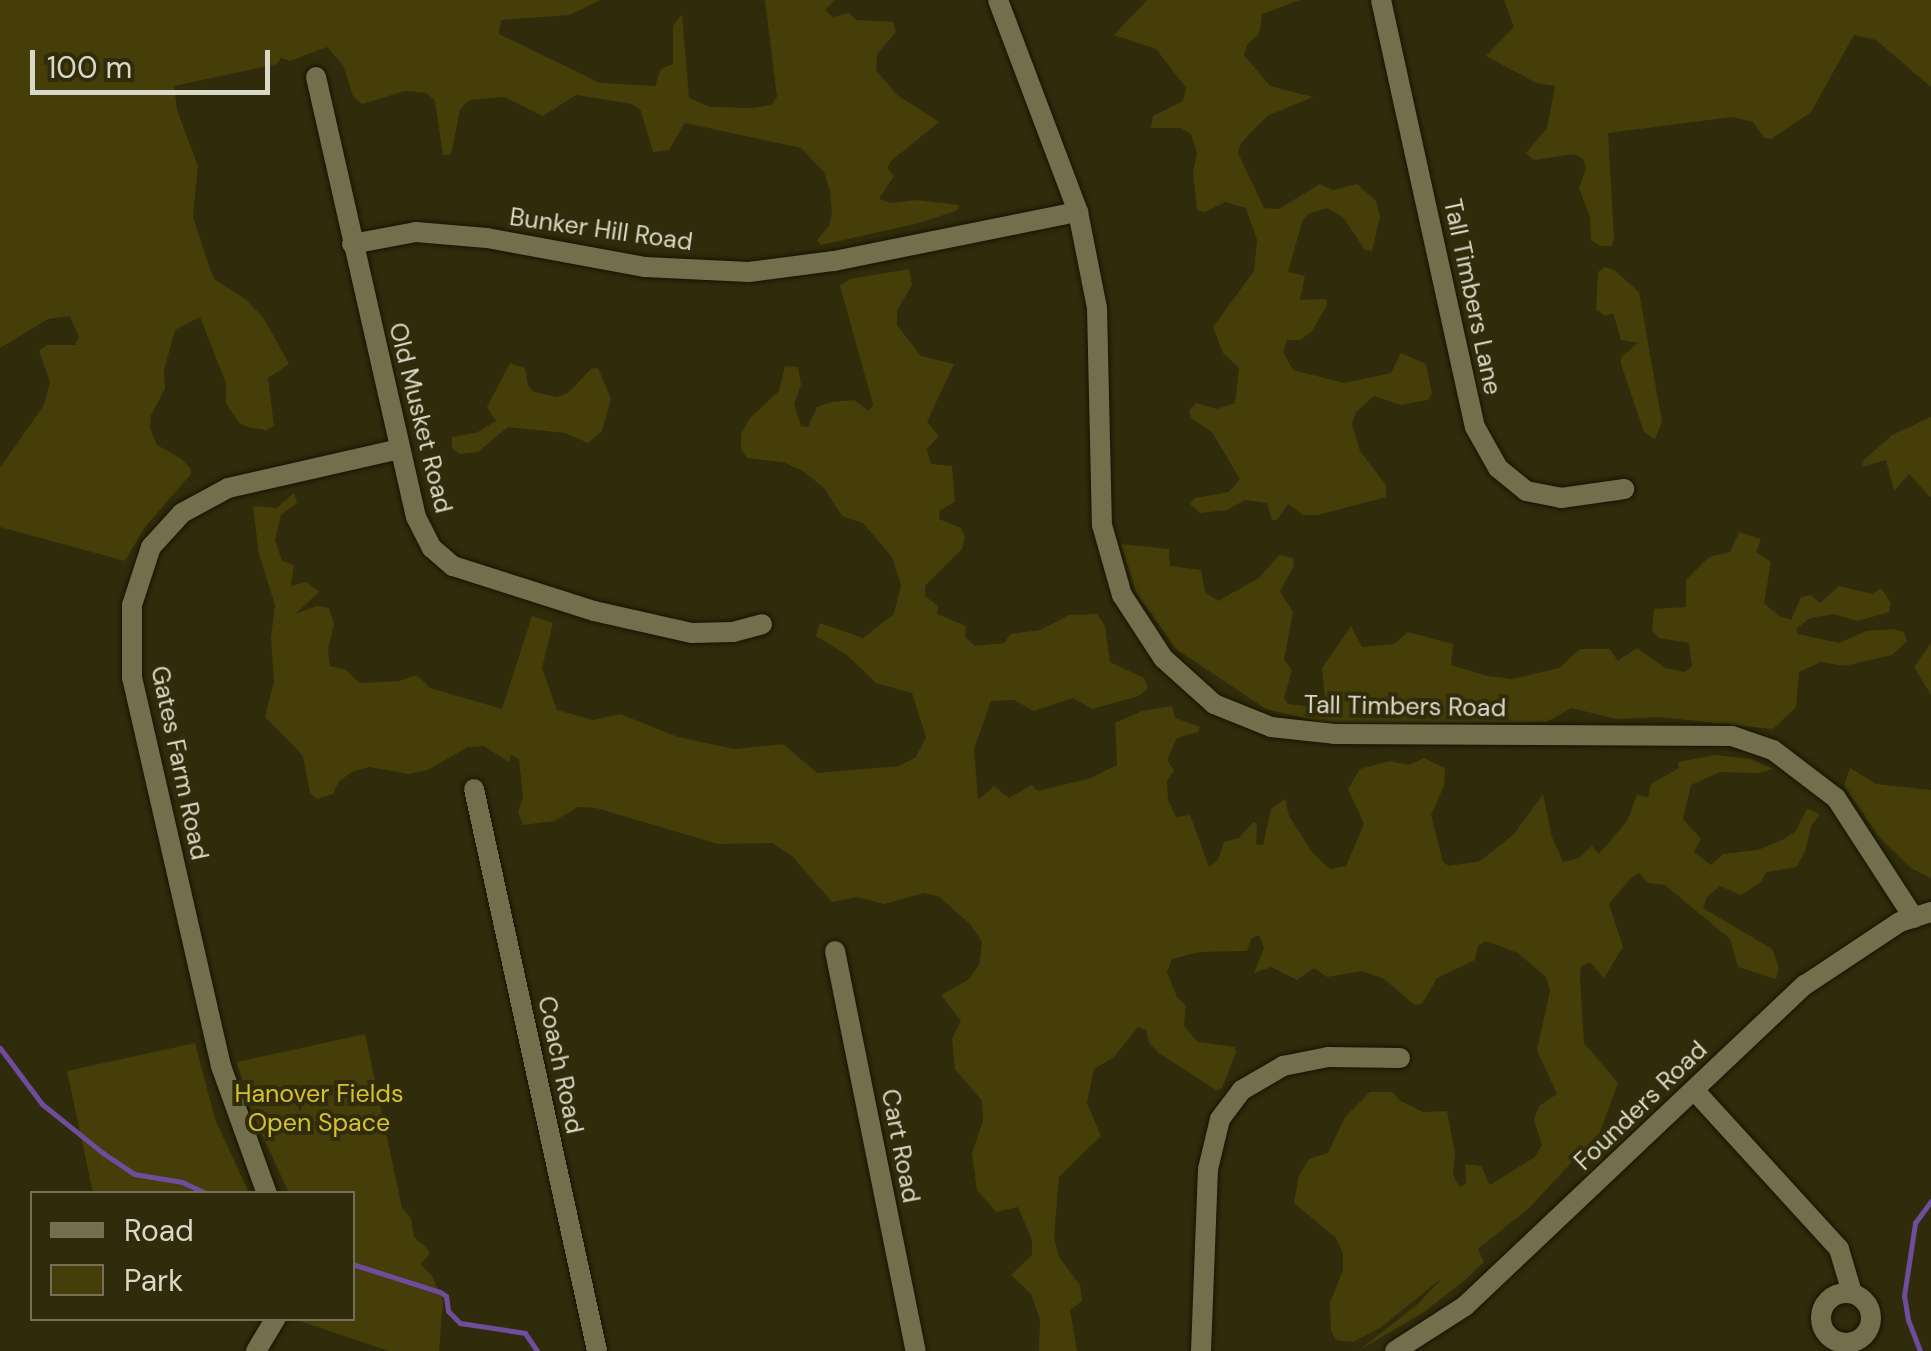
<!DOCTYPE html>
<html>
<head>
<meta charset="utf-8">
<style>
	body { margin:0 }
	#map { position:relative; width:1931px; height:1351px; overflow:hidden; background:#302b0b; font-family:"DM Sans",sans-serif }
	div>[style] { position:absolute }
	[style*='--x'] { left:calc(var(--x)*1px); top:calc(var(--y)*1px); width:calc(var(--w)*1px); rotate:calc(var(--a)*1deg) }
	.green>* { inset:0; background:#453e09 }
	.stream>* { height:5px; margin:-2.5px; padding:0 2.5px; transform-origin:2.5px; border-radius:2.5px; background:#704c9c }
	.roads { filter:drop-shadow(0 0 2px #171300) drop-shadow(0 0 2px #171300) }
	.minor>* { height:20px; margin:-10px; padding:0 10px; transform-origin:10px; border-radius:10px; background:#736f4d }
	.minor>.ring { margin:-10px; padding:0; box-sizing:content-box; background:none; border:20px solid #736f4d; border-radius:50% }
	span { translate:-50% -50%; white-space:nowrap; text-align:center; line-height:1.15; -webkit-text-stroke:8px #302b0b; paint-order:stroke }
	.street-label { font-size:25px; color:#dad8c6 }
	.park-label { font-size:25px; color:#d5c22d }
	.legend { position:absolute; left:30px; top:1191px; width:325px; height:130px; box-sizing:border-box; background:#302b0b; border:2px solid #747056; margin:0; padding:12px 18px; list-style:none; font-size:30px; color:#dad8c6 }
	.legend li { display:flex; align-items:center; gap:20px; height:50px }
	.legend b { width:50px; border:2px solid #747056 }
	.scale { position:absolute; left:30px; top:50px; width:240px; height:45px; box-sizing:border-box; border:5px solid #dad8c6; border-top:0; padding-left:12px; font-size:30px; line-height:35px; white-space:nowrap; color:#dad8c6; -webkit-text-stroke:8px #302b0b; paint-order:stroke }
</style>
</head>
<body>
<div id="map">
	<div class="green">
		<div style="clip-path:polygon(0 0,601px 0,569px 15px,501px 20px,499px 34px,600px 83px,655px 86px,661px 69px,673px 64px,673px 26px,682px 14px,689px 98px,710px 107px,753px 108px,771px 105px,777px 97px,765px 0,835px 0,825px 10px,833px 17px,849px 13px,856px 20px,893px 22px,896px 32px,877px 54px,876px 70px,897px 95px,939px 122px,891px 161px,887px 168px,894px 176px,879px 199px,891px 203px,916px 200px,960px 205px,956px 211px,919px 223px,821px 245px,817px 240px,829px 226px,832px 213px,830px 191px,824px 172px,801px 148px,685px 123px,669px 150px,653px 152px,641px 111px,632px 104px,576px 95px,543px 116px,504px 97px,470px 100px,460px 109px,451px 155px,443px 155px,435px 101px,427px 93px,405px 91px,362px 104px,353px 96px,343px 65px,327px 47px,290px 61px,281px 58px,277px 64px,174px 86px,177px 110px,198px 166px,193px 217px,210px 269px,215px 280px,244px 298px,263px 317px,289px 364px,268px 378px,274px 426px,266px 430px,247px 427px,239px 423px,226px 403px,226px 383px,200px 317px,175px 330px,164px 370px,165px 389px,151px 415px,150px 428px,157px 445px,180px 458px,191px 469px,190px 475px,145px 527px,125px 561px,0 527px,0 468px,44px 405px,50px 382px,39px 351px,47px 345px,75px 345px,79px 337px,70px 316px,48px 319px,0 348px)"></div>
		<div style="clip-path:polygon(1147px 0,1300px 0,1262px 14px,1259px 34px,1247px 45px,1244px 55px,1270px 86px,1313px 97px,1267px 116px,1241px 143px,1238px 153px,1264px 208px,1279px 209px,1320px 184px,1333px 190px,1357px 184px,1376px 201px,1380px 217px,1372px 251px,1365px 250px,1343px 217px,1327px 208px,1308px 214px,1302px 222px,1288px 272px,1305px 276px,1300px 300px,1326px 299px,1327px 305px,1312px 331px,1301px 340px,1287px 340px,1283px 352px,1293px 370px,1344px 383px,1391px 373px,1401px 353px,1426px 364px,1432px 394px,1428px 400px,1401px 405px,1374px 396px,1356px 412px,1352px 424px,1360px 451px,1386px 485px,1386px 497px,1318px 515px,1303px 515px,1288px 504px,1277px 520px,1272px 520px,1267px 503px,1245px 500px,1227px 510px,1200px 513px,1190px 504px,1195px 498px,1229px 492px,1240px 479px,1212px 432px,1191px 418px,1189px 410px,1196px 403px,1217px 409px,1235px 403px,1239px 368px,1223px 353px,1213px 327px,1254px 271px,1257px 240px,1246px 208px,1225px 202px,1205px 212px,1197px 210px,1193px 173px,1197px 153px,1191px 134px,1181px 128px,1151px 128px,1153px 116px,1183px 101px,1186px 88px,1156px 49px,1114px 35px)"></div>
		<div style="clip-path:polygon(1504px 0,1931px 0,1931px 87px,1876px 40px,1854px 35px,1811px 112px,1771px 139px,1764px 138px,1753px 122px,1732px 117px,1608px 133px,1614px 238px,1612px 246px,1600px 246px,1591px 240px,1590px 217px,1579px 188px,1586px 168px,1583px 159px,1574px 154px,1534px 160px,1526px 153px,1547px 128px,1555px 86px,1536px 83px,1486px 56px,1514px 27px)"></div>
		<div style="clip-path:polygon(1605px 267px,1614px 270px,1639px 292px,1662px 422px,1655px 439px,1644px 432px,1621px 364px,1621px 357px,1638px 343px,1621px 340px,1613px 313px,1606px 316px,1596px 310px,1598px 272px)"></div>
		<div style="clip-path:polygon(909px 269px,912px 285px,897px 310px,897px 325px,921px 356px,954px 364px,927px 422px,939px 436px,927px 449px,931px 464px,952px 466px,955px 502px,940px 510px,939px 519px,961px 528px,965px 537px,962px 549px,925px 586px,925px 596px,938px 606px,937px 614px,966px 626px,965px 637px,975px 646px,1004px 643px,1011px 634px,1040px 630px,1069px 615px,1097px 614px,1105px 626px,1110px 662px,1144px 678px,1148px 688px,1139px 696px,1092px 709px,1073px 698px,1034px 711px,1014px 700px,991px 701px,974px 749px,978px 800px,994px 786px,1009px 798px,1032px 785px,1038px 791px,1091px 778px,1117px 765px,1115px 723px,1142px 711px,1172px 706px,1175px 718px,1200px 727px,1198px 732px,1177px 738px,1167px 760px,1174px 770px,1167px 781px,1168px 800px,1176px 817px,1190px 815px,1209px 867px,1218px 860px,1224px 842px,1239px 838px,1253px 822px,1257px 824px,1256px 844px,1263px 845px,1271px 809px,1285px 799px,1289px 816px,1312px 852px,1330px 869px,1346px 866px,1364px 824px,1348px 789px,1360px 769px,1389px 761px,1409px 765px,1424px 758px,1445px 768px,1444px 786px,1431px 815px,1443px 862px,1449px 866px,1480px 861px,1514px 834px,1543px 794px,1552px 837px,1563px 862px,1579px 858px,1592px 846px,1599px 854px,1627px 821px,1637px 795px,1648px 797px,1651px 784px,1679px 768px,1678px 762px,1715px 755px,1750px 759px,1773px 769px,1759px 773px,1720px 772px,1691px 785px,1683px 819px,1701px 839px,1694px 852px,1711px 865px,1723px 854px,1758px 850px,1782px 840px,1795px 832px,1807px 809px,1820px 814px,1811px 826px,1805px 852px,1796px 867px,1766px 872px,1761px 882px,1741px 895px,1720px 886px,1707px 897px,1703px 908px,1772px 949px,1779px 968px,1776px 979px,1738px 967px,1730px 939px,1665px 885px,1648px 883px,1639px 873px,1630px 879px,1609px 904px,1623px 947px,1604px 978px,1590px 962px,1581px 967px,1580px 978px,1584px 1043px,1618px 1083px,1600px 1132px,1529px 1208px,1478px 1249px,1484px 1262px,1465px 1280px,1424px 1312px,1358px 1351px,1418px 1304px,1443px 1277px,1380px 1328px,1353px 1342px,1336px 1340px,1331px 1331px,1330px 1303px,1343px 1270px,1343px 1254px,1336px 1238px,1294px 1203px,1299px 1175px,1309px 1159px,1328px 1153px,1345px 1117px,1370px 1092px,1393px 1092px,1399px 1100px,1423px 1112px,1447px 1111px,1455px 1153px,1453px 1174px,1459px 1187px,1466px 1184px,1465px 1164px,1481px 1166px,1490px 1185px,1535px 1157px,1542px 1145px,1534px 1120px,1539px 1106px,1557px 1094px,1537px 1050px,1550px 991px,1546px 977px,1518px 953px,1486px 941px,1478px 946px,1475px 960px,1437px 978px,1422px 1004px,1415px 1005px,1384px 979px,1362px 971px,1327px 977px,1314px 968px,1297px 980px,1271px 967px,1254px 973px,1264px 948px,1259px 935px,1251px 939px,1247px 951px,1200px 952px,1172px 959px,1167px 972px,1177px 997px,1186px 1006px,1184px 1026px,1198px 1042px,1235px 1047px,1236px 1052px,1222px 1088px,1216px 1090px,1159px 1053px,1149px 1043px,1146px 1030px,1138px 1027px,1114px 1057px,1094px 1069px,1087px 1103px,1101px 1136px,1059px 1177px,1054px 1237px,1059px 1257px,1080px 1285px,1082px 1301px,1070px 1310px,1077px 1351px,1039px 1351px,1040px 1320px,1031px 1294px,1011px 1275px,1032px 1255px,1032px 1240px,1018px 1207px,996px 1212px,977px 1190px,972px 1153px,983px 1121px,982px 1101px,955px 1069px,952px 1039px,961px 1021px,941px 995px,968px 980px,979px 965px,982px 942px,970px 924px,938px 896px,924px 893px,884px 904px,858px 897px,832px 902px,792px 856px,772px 843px,718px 844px,596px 808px,578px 807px,554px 821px,523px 825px,518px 812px,523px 797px,519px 759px,511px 755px,509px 762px,484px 746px,468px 747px,428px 770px,409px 774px,369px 767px,352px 772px,339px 781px,333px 794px,317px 799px,310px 793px,303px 756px,265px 717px,274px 682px,271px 638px,275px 605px,259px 554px,253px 506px,277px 508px,294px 493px,297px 503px,281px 515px,275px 540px,282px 561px,294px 565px,291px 586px,307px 582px,319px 592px,295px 614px,317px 606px,329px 608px,334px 624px,328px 650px,330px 666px,346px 670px,360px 683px,399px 681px,417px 675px,430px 688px,502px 709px,532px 616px,553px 623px,542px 668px,557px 710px,593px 720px,620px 714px,678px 737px,734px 749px,783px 744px,817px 773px,899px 766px,916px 757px,926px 737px,912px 693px,876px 683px,847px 655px,816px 636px,820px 623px,863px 638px,894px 614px,901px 585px,892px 557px,863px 523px,842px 516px,824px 488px,803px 471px,783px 462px,747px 458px,741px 449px,741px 434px,749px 419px,779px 391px,785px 366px,798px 367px,801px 385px,794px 404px,801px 426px,808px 427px,817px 407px,832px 402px,854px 400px,869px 411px,873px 404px,840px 286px,850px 279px)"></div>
		<div style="clip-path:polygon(510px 363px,525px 368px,528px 386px,534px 392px,557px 397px,568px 393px,591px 369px,598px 368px,611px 399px,602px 431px,588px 443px,565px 433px,508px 427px,478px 452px,460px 454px,452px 448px,452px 437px,476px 433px,496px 421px,487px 407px)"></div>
		<div style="clip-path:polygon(1931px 417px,1931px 498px,1909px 474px,1894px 491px,1886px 460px,1862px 467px,1864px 460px,1892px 435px)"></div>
		<div style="clip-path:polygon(1739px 532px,1761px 539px,1756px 552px,1771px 562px,1764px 603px,1779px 616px,1791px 620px,1801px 597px,1811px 595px,1820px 603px,1839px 586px,1872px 594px,1881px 588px,1891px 603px,1889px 612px,1858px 621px,1834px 614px,1810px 618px,1796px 629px,1798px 634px,1839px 643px,1866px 631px,1893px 629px,1904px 632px,1907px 641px,1892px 655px,1844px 666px,1821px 662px,1799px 672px,1796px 707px,1773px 729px,1659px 717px,1617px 719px,1571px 708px,1547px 722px,1328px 724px,1266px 709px,1176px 649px,1136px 592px,1121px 544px,1169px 549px,1170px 566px,1201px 570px,1205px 592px,1218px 601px,1259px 578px,1279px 555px,1293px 558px,1294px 566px,1280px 591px,1293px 612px,1284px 660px,1292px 670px,1284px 698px,1288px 704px,1304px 706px,1325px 698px,1322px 668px,1351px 626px,1362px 647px,1394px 644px,1408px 632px,1453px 644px,1451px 665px,1487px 676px,1513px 679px,1559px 668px,1580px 649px,1610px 649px,1618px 661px,1637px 648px,1665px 668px,1685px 672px,1692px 666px,1689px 643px,1659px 638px,1652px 630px,1654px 609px,1686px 607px,1686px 580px,1709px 557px,1730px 552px)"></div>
		<div style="clip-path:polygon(1931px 643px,1931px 695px,1914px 667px)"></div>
		<div style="clip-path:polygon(1850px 768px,1876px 784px,1931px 790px,1931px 878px,1911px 868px,1879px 837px,1844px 785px)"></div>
		<div style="clip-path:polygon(365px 1034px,402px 1208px,411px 1218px,414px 1237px,427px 1248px,430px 1254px,421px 1264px,432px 1276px,443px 1301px,439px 1351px,389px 1351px,297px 1320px,352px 1318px,352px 1194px,289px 1193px,251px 1111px,237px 1062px)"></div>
		<div style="clip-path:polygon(195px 1043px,215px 1119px,249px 1193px,93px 1193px,67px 1071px)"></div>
	</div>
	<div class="stream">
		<div style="--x:0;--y:1048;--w:70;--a:53.1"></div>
		<div style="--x:42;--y:1104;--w:78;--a:38.8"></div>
		<div style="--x:103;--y:1153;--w:37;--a:34"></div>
		<div style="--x:134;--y:1174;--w:49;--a:9.5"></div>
		<div style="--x:182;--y:1182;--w:29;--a:25"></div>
		<div style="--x:352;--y:1264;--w:92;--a:17.7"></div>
		<div style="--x:440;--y:1292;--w:7;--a:34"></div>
		<div style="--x:446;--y:1296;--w:15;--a:82"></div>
		<div style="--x:448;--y:1311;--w:17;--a:45"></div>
		<div style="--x:460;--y:1323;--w:66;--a:8.7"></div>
		<div style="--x:525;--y:1333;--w:22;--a:56"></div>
		<div style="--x:1920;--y:1351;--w:33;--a:-111"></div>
		<div style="--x:1908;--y:1320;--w:24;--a:-99"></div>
		<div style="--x:1904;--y:1296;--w:74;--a:-81.4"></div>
		<div style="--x:1915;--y:1223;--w:27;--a:-54"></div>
	</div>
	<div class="roads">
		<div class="minor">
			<div style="--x:998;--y:0;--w:227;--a:69.3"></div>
			<div style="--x:1078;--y:212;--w:98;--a:78.8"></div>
			<div style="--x:1097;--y:308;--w:217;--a:88.7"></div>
			<div style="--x:1102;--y:525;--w:73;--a:74.1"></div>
			<div style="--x:1122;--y:595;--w:75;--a:56.9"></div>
			<div style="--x:1163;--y:658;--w:69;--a:42"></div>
			<div style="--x:1214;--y:704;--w:61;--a:22"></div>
			<div style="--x:1271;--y:727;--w:63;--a:6.3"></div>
			<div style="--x:1334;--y:734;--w:398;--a:0.3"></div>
			<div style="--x:1732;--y:736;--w:43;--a:18.9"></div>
			<div style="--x:1773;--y:750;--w:79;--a:37.3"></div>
			<div style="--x:1836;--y:798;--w:143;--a:57"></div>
			<div style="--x:1381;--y:0;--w:437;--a:77.6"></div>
			<div style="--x:1475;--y:427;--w:47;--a:60.7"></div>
			<div style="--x:1498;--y:468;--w:36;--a:39"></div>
			<div style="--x:1526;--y:491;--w:36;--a:11"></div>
			<div style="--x:1561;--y:498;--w:64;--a:-8.1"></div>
			<div style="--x:316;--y:77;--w:451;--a:77.2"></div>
			<div style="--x:416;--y:517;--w:35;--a:63"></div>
			<div style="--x:432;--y:548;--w:28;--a:41"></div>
			<div style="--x:453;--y:566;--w:148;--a:17.7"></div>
			<div style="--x:594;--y:611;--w:100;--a:12.7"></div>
			<div style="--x:692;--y:633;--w:41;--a:-1.4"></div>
			<div style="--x:733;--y:632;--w:30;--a:-15"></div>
			<div style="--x:352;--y:244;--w:65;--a:-10.6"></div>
			<div style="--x:416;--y:232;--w:71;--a:4.8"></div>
			<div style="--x:487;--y:238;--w:161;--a:10.4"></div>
			<div style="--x:645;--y:267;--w:104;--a:2.8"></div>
			<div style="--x:749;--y:272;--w:86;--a:-7.4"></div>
			<div style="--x:834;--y:261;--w:249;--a:-11.4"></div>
			<div style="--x:474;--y:789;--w:575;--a:77.65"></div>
			<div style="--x:835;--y:951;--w:408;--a:78.6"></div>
			<div style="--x:1694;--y:1090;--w:215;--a:47.6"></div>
			<div style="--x:1839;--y:1249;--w:46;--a:73.5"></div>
			<div style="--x:267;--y:1194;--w:136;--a:-109.8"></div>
			<div style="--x:221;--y:1066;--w:399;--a:-102.9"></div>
			<div style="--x:132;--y:677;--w:72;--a:-90"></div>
			<div style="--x:132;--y:605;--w:61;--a:-71.9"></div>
			<div style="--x:151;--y:547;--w:46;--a:-47.6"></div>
			<div style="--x:182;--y:513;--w:52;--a:-28.5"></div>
			<div style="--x:228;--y:488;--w:176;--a:-12.8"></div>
			<div class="ring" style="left:1821px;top:1293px;width:30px;height:30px"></div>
			<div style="--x:256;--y:1351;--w:39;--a:-59"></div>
			<div style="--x:1201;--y:1351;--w:182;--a:-87.8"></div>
			<div style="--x:1208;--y:1169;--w:51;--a:-76.5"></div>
			<div style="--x:1220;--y:1119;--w:36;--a:-53"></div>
			<div style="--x:1242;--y:1090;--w:48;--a:-30.3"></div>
			<div style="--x:1283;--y:1066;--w:46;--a:-11.3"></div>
			<div style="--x:1328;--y:1057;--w:72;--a:0.8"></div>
			<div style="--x:1395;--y:1351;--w:83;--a:-32.7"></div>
			<div style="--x:1465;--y:1306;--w:468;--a:-43.4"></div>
			<div style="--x:1805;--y:985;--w:114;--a:-33.6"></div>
			<div style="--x:1900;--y:922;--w:33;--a:-18"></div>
		</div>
	</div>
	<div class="street-label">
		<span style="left:601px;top:230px;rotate:8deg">Bunker Hill Road</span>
		<span style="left:1472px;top:297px;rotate:78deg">Tall Timbers Lane</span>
		<span style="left:420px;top:418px;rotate:76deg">Old Musket Road</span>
		<span style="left:1405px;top:707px;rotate:1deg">Tall Timbers Road</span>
		<span style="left:179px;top:763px;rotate:78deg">Gates Farm Road</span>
		<span style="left:560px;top:1065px;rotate:78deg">Coach Road</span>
		<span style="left:1641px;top:1106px;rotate:-44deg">Founders Road</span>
		<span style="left:900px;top:1146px;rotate:79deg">Cart Road</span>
	</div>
	<div class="park-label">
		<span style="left:319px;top:1109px">Hanover Fields<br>Open Space</span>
	</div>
	<ul class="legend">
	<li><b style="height:12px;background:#736f4d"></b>Road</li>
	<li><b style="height:28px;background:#453e09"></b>Park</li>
	</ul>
	<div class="scale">100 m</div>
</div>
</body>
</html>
